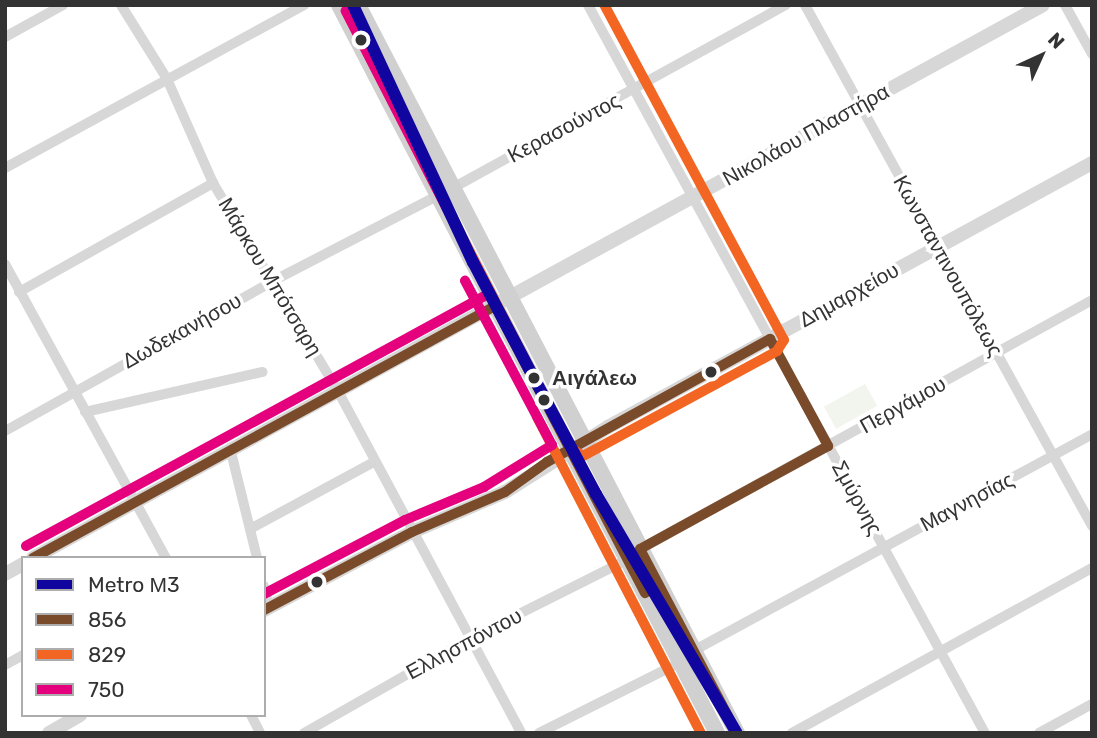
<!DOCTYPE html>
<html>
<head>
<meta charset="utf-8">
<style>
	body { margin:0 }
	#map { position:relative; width:1097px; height:738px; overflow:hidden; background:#fff; font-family:Rubik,sans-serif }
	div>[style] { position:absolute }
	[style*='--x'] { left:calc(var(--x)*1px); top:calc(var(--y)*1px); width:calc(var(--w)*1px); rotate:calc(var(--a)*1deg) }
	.green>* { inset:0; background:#f1f5ed; transform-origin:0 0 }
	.minor>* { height:10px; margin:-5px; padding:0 5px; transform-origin:5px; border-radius:5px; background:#d7d7d7 }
	.tertiary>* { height:14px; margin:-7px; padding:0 7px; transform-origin:7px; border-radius:7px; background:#d7d7d7 }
	.secondary>* { height:16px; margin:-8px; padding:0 8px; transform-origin:8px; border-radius:8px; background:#d0d0d0 }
	.bus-1>* { height:10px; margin:-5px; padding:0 5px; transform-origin:5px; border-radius:5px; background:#7a4b2a }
	.bus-2>* { height:10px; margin:-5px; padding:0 5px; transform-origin:5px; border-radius:5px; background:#f26522 }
	.bus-3>* { height:10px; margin:-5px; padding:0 5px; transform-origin:5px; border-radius:5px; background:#e5007d }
	.metro-1>* { height:12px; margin:-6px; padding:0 6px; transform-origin:6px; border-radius:6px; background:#10069f }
	.dots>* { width:19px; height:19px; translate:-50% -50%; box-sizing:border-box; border:4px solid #fff; border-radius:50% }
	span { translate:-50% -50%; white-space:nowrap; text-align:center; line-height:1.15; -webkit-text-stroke:7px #fff; paint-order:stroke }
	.street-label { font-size:21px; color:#333 }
	.stop-label { font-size:21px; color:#333; font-weight:700 }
	.left { translate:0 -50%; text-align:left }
	.frame { position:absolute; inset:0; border:7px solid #333; pointer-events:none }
	.legend { position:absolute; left:21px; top:556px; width:245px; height:161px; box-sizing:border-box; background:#fff; border:2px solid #adadad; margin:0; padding:9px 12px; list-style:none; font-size:21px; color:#333 }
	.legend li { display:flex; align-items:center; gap:14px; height:35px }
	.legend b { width:35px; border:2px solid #adadad }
	.north { position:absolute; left:1006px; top:21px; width:70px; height:70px; -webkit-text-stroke:5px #fff; paint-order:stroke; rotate:45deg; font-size:19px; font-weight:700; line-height:28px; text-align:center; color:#333 }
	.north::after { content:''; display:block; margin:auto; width:24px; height:32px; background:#333; clip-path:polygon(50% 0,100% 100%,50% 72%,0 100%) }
</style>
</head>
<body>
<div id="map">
	<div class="green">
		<div style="left:865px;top:384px;width:25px;height:47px;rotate:61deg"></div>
	</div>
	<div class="minor">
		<div style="--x:121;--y:5;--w:87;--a:58.1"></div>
		<div style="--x:167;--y:79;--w:114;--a:66.1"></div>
		<div style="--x:213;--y:183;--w:245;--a:59"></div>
		<div style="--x:339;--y:393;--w:386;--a:61.8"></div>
		<div style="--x:588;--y:5;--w:829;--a:61.4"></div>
		<div style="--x:805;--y:5;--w:595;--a:61.15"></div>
		<div style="--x:1065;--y:5;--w:56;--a:61.1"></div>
		<div style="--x:5;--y:37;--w:66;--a:-28.9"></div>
		<div style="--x:5;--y:168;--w:341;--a:-28.6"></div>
		<div style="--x:451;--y:189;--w:382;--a:-28.8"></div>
		<div style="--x:5;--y:264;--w:335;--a:61.3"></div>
		<div style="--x:19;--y:292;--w:223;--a:-29.3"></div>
		<div style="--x:85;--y:412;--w:182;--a:-12.7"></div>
		<div style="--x:5;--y:431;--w:307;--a:-29.2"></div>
		<div style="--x:273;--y:281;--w:182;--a:-27.4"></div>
		<div style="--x:231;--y:452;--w:109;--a:76.2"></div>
		<div style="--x:250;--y:529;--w:141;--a:-28.4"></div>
		<div style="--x:640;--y:549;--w:516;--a:-28.85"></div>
		<div style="--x:264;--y:586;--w:22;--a:77"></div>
		<div style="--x:693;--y:651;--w:454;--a:-28.5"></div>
		<div style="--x:5;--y:665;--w:21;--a:-29"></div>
		<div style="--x:251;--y:715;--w:20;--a:63"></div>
		<div style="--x:304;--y:733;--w:192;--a:-29.6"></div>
		<div style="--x:471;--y:638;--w:174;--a:-26.6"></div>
		<div style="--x:539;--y:733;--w:159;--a:-26.6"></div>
		<div style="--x:792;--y:733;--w:342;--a:-28.8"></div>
		<div style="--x:1039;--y:733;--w:60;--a:-28.7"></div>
	</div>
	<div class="tertiary">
		<div style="--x:33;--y:558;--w:1151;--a:-28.7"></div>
		<div style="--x:5;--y:574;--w:21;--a:-29"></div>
		<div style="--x:264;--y:610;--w:167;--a:-27.8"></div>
		<div style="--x:412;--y:532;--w:101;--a:-23.3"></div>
		<div style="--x:505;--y:492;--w:122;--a:-32.3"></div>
		<div style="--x:608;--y:427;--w:551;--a:-28.61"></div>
		<div style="--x:49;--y:733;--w:36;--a:-30"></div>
	</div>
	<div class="secondary">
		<div style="--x:339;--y:5;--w:820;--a:62.56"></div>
		<div style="--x:358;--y:5;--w:821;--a:62.5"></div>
	</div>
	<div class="bus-1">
		<div style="--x:33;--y:558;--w:526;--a:-28.61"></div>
		<div style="--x:495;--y:306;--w:324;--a:62.4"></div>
		<div style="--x:264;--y:610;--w:167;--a:-27.8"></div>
		<div style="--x:412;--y:532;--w:101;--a:-23.3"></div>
		<div style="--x:505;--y:492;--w:52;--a:-35.5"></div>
		<div style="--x:547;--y:462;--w:255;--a:-28.9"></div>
		<div style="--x:770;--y:339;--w:122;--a:61.5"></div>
		<div style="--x:828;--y:446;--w:214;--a:151.3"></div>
		<div style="--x:640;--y:549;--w:208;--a:62.2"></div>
	</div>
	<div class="bus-2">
		<div style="--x:346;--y:11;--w:492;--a:62.8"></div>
		<div style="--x:571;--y:448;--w:14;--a:34"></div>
		<div style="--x:583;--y:456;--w:221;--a:-28.4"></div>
		<div style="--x:777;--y:351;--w:13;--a:-58"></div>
		<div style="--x:784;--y:340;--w:380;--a:-118.2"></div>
		<div style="--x:537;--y:417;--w:356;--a:62.6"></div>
	</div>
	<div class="bus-3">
		<div style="--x:26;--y:546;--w:528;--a:-28.6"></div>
		<div style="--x:490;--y:293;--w:317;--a:-117.1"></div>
		<div style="--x:264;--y:594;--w:159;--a:-27.7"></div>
		<div style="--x:405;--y:520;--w:86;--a:-22.7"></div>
		<div style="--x:484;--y:487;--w:80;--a:-31.7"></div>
		<div style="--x:552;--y:445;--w:186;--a:-117.9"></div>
	</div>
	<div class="metro-1">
		<div style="--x:353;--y:5;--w:284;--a:65"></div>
		<div style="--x:473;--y:262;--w:131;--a:62.3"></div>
		<div style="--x:534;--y:378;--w:132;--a:61.9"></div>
		<div style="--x:596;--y:494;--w:277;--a:59.5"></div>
	</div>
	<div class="dots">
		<div style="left:361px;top:40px;background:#333"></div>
		<div style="left:711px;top:372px;background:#333"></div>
		<div style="left:534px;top:378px;background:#333"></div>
		<div style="left:544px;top:400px;background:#333"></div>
		<div style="left:317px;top:582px;background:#333"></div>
	</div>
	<div class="street-label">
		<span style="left:564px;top:128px;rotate:-28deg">Κερασούντος</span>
		<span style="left:806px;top:135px;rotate:-29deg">Νικολάου Πλαστήρα</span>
		<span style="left:948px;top:266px;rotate:61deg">Κωνσταντινουπόλεως</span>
		<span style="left:270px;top:277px;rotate:59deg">Μάρκου Μπότσαρη</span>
		<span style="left:849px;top:295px;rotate:-29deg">Δημαρχείου</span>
		<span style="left:182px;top:331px;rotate:-29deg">Δωδεκανήσου</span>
		<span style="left:903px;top:405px;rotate:-29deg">Περγάμου</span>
		<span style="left:857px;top:498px;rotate:61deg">Σμύρνης</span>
		<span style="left:967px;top:502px;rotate:-28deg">Μαγνησίας</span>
		<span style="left:464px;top:644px;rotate:-28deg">Ελλησπόντου</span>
	</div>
	<div class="stop-label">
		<span class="left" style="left:552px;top:378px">Αιγάλεω</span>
	</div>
	<div class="frame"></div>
	<ul class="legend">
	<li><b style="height:9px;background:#10069f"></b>Metro Μ3</li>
	<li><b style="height:9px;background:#7a4b2a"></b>856</li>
	<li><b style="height:9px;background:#f26522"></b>829</li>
	<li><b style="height:9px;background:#e5007d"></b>750</li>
	</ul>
	<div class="north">N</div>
</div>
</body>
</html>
